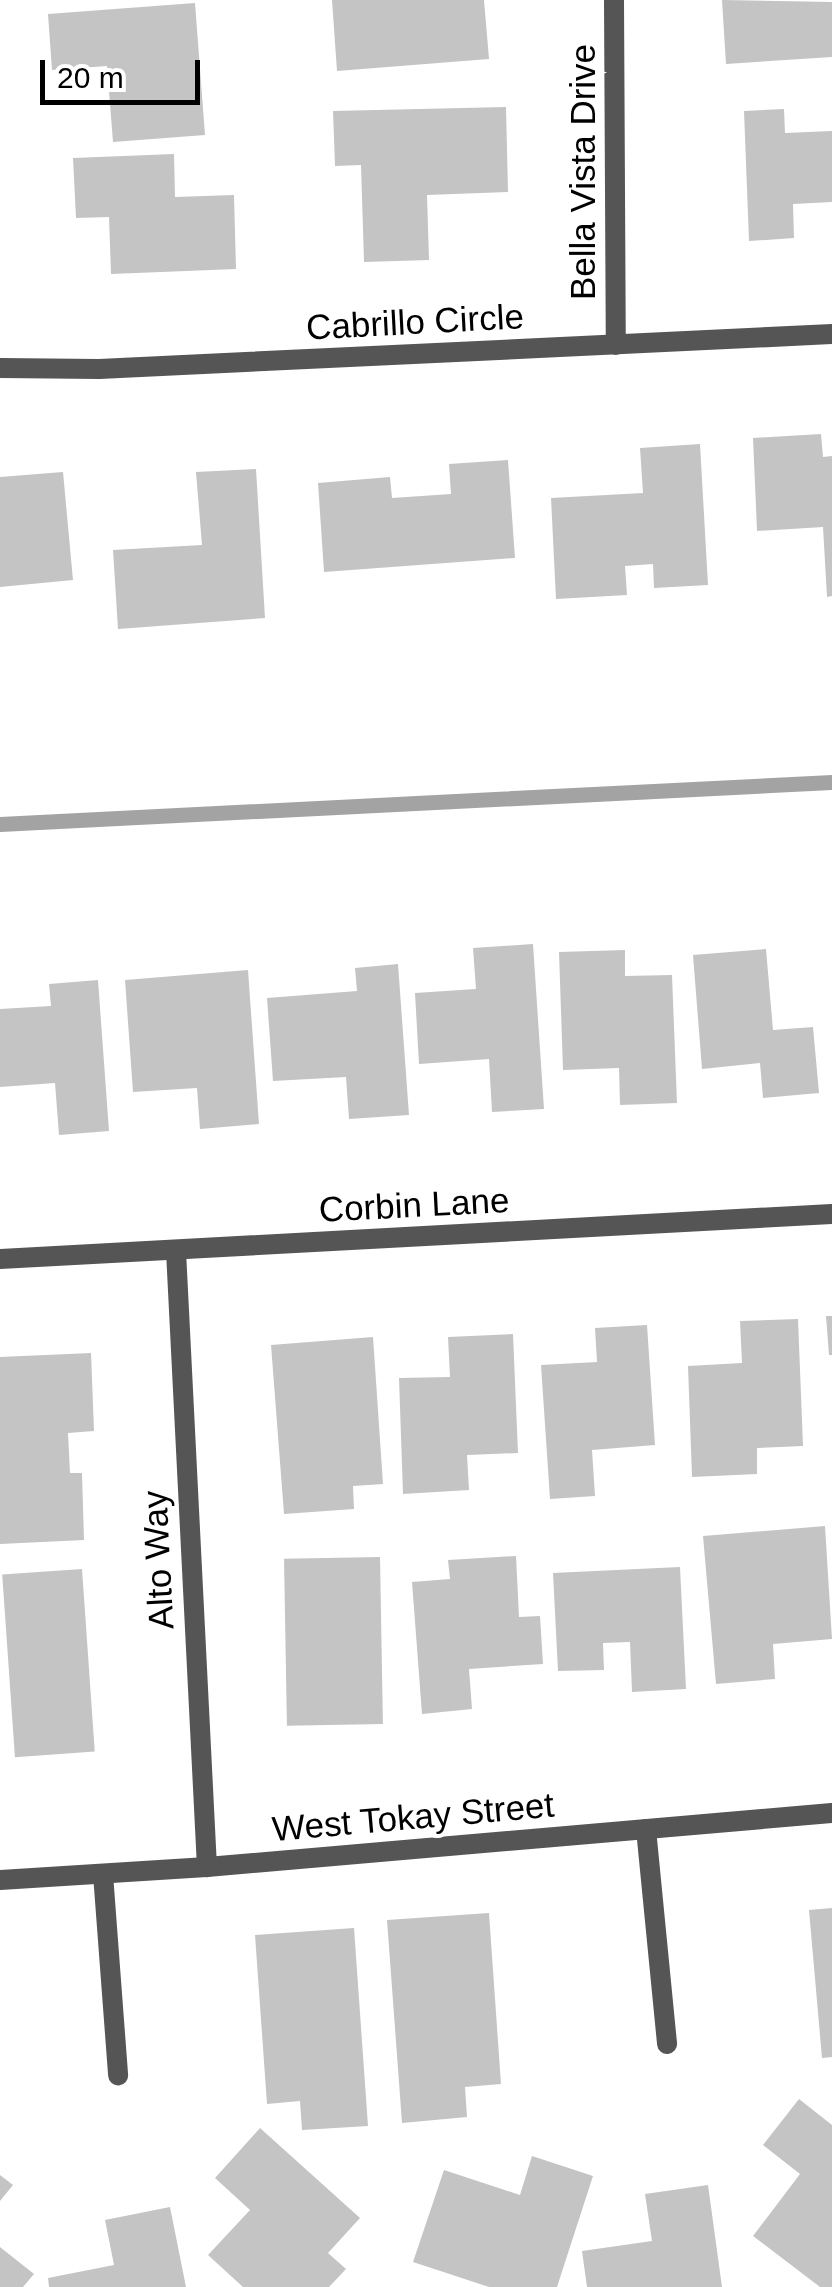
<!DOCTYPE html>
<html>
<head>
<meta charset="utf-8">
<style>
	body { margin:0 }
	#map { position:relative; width:832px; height:2287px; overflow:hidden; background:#fff; font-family:Arial,sans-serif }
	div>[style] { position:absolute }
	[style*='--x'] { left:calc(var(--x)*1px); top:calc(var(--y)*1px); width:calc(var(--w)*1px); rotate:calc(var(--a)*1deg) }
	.stream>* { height:15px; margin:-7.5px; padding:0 7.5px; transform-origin:7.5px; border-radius:7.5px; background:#a3a3a3 }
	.building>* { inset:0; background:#c4c4c4; transform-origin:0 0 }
	.minor>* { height:20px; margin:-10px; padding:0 10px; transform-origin:10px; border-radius:10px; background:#555 }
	span { translate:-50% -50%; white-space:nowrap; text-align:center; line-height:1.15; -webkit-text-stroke:8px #fff; paint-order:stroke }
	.street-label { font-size:35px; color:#000 }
	.scale { position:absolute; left:40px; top:60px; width:160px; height:45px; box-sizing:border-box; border:5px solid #000; border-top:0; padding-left:12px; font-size:30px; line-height:35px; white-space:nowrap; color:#000; -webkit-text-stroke:8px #fff; paint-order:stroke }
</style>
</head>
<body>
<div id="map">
	<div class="stream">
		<div style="--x:0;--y:824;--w:833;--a:-2.89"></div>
	</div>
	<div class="building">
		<div style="clip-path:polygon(332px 0,484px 0,489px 59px,337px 71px)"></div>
		<div style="clip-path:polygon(722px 0,832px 2px,832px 57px,726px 64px)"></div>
		<div style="clip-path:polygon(195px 3px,205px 135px,113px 142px,107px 66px,52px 70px,48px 14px)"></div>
		<div style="clip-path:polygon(506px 107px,508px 192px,427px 195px,429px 260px,364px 262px,361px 165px,335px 166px,333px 111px)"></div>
		<div style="clip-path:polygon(784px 109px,785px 133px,832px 131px,832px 202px,793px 204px,794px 238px,749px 241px,744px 111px)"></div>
		<div style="clip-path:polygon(174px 154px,175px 197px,234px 195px,236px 269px,111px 274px,109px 217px,76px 218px,73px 158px)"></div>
		<div style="clip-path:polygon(821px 434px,823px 457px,832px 456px,832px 596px,827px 597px,823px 527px,757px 531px,753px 438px)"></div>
		<div style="clip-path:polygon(700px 444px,708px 585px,654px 588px,653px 564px,625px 566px,627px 595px,556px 599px,551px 498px,643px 493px,640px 448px)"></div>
		<div style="clip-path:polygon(508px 460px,515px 558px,324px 572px,318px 483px,390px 477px,392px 498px,451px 494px,449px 464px)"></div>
		<div style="clip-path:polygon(256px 469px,265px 618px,118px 629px,113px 550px,202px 545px,196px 472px)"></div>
		<div style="clip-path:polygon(63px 472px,73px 580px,0 587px,0 477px)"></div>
		<div style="clip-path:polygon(533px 944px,544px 1109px,492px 1112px,489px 1059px,419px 1064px,415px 993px,476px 989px,473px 948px)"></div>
		<div style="clip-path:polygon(766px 949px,773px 1030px,813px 1027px,819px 1093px,763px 1098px,760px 1063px,702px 1069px,693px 955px)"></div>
		<div style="clip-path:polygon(625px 950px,625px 976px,672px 975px,677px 1103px,620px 1105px,619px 1068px,563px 1070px,559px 952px)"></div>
		<div style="clip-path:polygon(398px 964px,409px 1115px,349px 1119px,346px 1077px,273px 1081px,267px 998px,357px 991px,355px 968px)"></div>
		<div style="clip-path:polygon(248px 970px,259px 1124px,200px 1129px,197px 1088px,133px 1092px,125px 980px)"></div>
		<div style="clip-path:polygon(98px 980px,109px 1131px,59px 1135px,55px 1083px,0 1087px,0 1009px,51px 1006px,49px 984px)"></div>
		<div style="clip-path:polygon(826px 1316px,832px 1316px,832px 1355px,829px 1355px)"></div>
		<div style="clip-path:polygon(798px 1319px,803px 1446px,757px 1448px,757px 1474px,692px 1477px,688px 1366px,742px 1363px,740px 1321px)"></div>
		<div style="clip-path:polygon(647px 1325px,655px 1445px,592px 1450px,595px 1496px,550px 1499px,541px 1365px,597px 1362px,595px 1328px)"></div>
		<div style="clip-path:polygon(513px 1334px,518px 1453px,467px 1455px,469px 1490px,403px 1494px,399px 1378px,450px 1377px,448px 1337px)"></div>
		<div style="clip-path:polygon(373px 1337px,383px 1484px,353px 1486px,354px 1509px,284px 1514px,271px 1345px)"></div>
		<div style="clip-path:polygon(91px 1353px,94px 1431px,68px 1433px,70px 1473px,82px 1473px,84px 1540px,0 1544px,0 1357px)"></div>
		<div style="clip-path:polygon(825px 1526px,832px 1639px,773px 1644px,775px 1679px,716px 1684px,703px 1536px)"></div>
		<div style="clip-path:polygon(516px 1556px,519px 1617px,540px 1616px,543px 1664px,469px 1669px,472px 1709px,422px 1714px,412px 1582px,450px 1579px,448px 1560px)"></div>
		<div style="left:380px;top:1557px;width:167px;height:96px;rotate:89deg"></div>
		<div style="clip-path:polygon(680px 1567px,686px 1689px,632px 1692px,630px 1642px,603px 1643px,604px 1670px,558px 1671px,553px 1573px)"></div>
		<div style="left:82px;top:1569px;width:183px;height:80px;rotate:86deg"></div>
		<div style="clip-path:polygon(832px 1908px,832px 2057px,822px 2058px,809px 1910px)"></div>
		<div style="clip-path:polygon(489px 1913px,501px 2084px,465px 2087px,467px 2117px,402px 2123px,387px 1920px)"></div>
		<div style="clip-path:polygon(354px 1928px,368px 2126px,302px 2130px,300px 2101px,267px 2104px,255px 1935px)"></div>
		<div style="clip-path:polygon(799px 2099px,832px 2125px,832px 2287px,820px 2287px,753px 2236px,800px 2174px,763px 2145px)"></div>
		<div style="clip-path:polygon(260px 2128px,360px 2218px,328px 2253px,346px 2269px,329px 2287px,243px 2287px,208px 2255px,250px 2210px,215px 2178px)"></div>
		<div style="clip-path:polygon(532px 2156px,593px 2176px,557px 2287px,489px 2287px,413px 2262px,444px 2170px,520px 2195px)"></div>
		<div style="clip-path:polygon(0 2175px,13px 2185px,0 2201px)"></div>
		<div style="clip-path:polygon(708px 2185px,722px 2287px,587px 2287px,582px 2251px,652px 2241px,645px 2194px)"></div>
		<div style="clip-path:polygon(170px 2207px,186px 2287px,49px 2287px,48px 2278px,114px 2265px,105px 2220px)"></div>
		<div style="clip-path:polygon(0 2247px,34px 2274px,23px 2287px,0 2287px)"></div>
	</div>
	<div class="minor">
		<div style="--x:614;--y:0;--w:345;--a:89.7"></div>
		<div style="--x:0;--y:368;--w:99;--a:0.6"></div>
		<div style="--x:99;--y:369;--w:734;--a:-2.73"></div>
		<div style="--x:176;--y:1251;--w:617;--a:87.12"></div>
		<div style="--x:0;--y:1259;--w:833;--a:-3.1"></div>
		<div style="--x:646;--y:1829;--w:216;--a:84.4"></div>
		<div style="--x:103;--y:1874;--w:202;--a:85.7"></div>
		<div style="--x:0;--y:1880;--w:207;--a:-3.6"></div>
		<div style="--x:207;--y:1867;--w:627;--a:-4.94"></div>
	</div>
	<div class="street-label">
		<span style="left:583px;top:172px;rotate:-90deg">Bella Vista Drive</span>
		<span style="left:415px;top:322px;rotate:-3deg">Cabrillo Circle</span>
		<span style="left:414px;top:1205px;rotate:-3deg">Corbin Lane</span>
		<span style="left:158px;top:1560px;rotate:-93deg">Alto Way</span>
		<span style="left:413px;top:1817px;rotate:-5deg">West Tokay Street</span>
	</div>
	<div class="scale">20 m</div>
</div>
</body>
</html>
